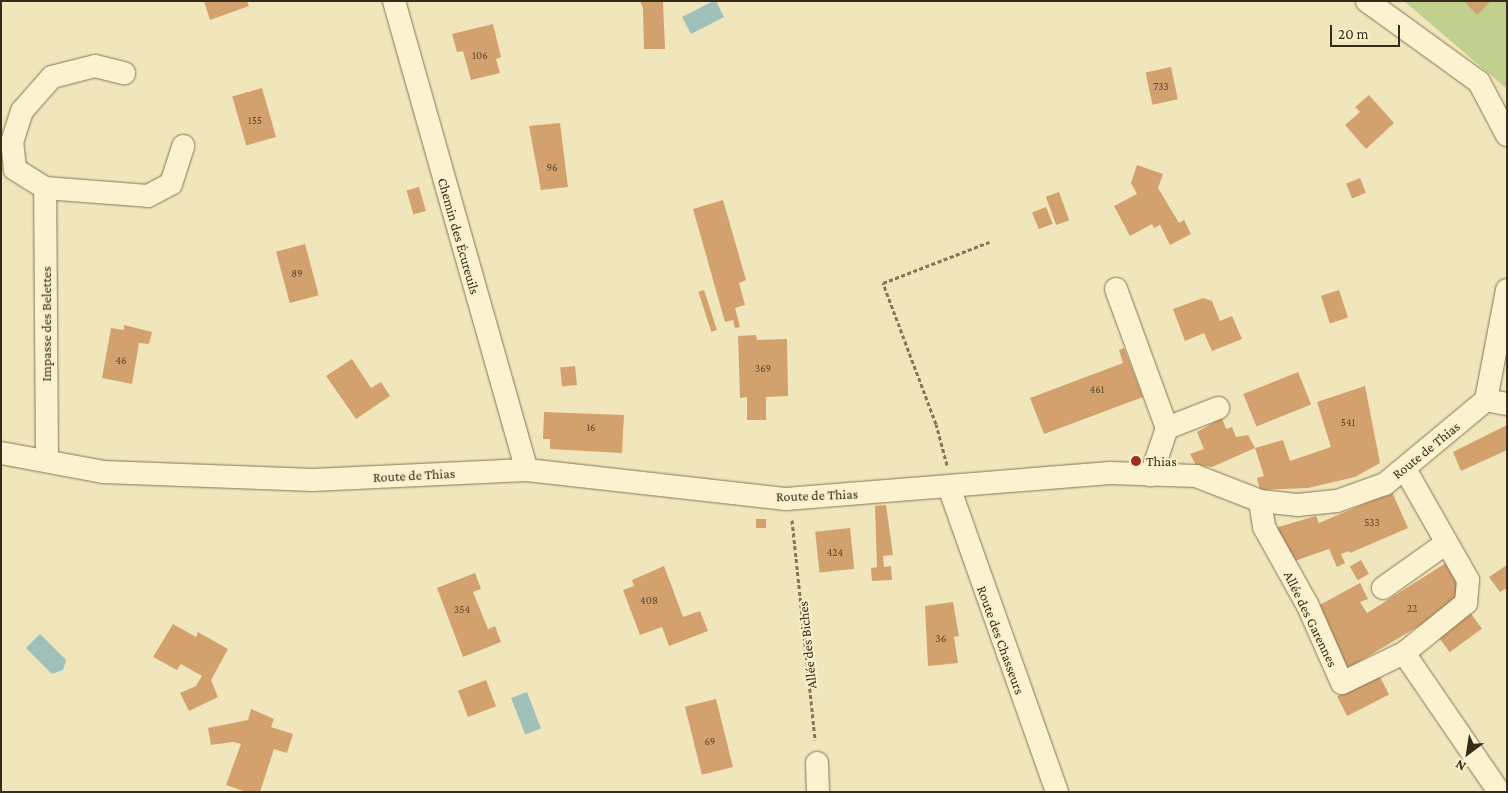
<!DOCTYPE html>
<html>
<head>
<meta charset="utf-8">
<style>
	body { margin:0 }
	#map { position:relative; width:1508px; height:793px; overflow:hidden; background:#f1e6bb; font-family:"Crimson Pro",serif }
	div>[style] { position:absolute }
	[style*='--x'] { left:calc(var(--x)*1px); top:calc(var(--y)*1px); width:calc(var(--w)*1px); rotate:calc(var(--a)*1deg) }
	.green>* { inset:0; background:#c1cf8f }
	.water>* { inset:0; background:#a0c1ba; transform-origin:0 0 }
	.building>* { inset:0; background:#d2a16e; transform-origin:0 0 }
	.path>* { height:3px; margin-top:-1.5px; transform-origin:0; background:repeating-linear-gradient(90deg,#897554 0 4px,transparent 0 6.5px) }
	.roads { filter:drop-shadow(0 0 1px #897554) drop-shadow(0 0 1px #897554) }
	.minor>* { height:22px; margin:-11px; padding:0 11px; transform-origin:11px; border-radius:11px; background:#fbf2cf }
	.dots>* { width:14px; height:14px; translate:-50% -50%; box-sizing:border-box; border:2px solid #f8efcb; border-radius:50% }
	span { translate:-50% -50%; white-space:nowrap; text-align:center; line-height:1.15; -webkit-text-stroke:4px #f8efcb; paint-order:stroke }
	.number-label { font-size:11px; color:#5e482f }
	.number-label span { -webkit-text-stroke-width:0 }
	.street-label { font-size:14px; color:#372b1a }
	.poi-label { font-size:14px; color:#372b1a }
	.left { translate:0 -50%; text-align:left }
	.frame { position:absolute; inset:0; border:2px solid #372b1a; pointer-events:none }
	.north { position:absolute; left:1443px; top:728px; width:50px; height:50px; -webkit-text-stroke:4px #f8efcb; paint-order:stroke; rotate:211deg; font-size:14px; font-weight:700; line-height:20px; text-align:center; color:#372b1a }
	.north::after { content:''; display:block; margin:auto; width:18px; height:22px; background:#372b1a; clip-path:polygon(50% 0,100% 100%,50% 72%,0 100%) }
	.scale { position:absolute; left:1330px; top:25px; width:70px; height:22px; box-sizing:border-box; border:2px solid #372b1a; border-top:0; padding-left:6px; font-size:15px; line-height:18px; white-space:nowrap; color:#372b1a; -webkit-text-stroke:4px #f8efcb; paint-order:stroke }
</style>
</head>
<body>
<div id="map">
	<div class="green">
		<div style="clip-path:polygon(1404px 1px,1507px 1px,1507px 89px)"></div>
	</div>
	<div class="water">
		<div style="clip-path:polygon(713px 1px,716px 1px,724px 17px,691px 34px,682px 17px)"></div>
		<div style="clip-path:polygon(40px 634px,66px 660px,63px 670px,52px 674px,26px 648px)"></div>
		<div style="left:527px;top:692px;width:39px;height:17px;rotate:69deg"></div>
	</div>
	<div class="building">
		<div style="clip-path:polygon(204px 1px,247px 1px,249px 6px,210px 20px)"></div>
		<div style="clip-path:polygon(640px 1px,663px 1px,665px 49px,644px 49px,643px 8px)"></div>
		<div style="clip-path:polygon(1464px 1px,1491px 1px,1477px 15px)"></div>
		<div style="clip-path:polygon(493px 24px,501px 57px,496px 59px,500px 73px,471px 80px,463px 51px,457px 52px,452px 34px)"></div>
		<div style="left:1171px;top:67px;width:33px;height:26px;rotate:78deg"></div>
		<div style="left:262px;top:88px;width:51px;height:31px;rotate:74deg"></div>
		<div style="clip-path:polygon(1369px 95px,1394px 123px,1366px 149px,1345px 125px,1360px 112px,1355px 107px)"></div>
		<div style="clip-path:polygon(560px 123px,568px 187px,541px 190px,529px 126px)"></div>
		<div style="clip-path:polygon(1137px 165px,1163px 174px,1158px 188px,1179px 223px,1184px 220px,1191px 234px,1170px 245px,1160px 225px,1154px 228px,1152px 224px,1130px 236px,1114px 206px,1137px 194px,1131px 183px)"></div>
		<div style="left:1360px;top:178px;width:16px;height:15px;rotate:68deg"></div>
		<div style="left:419px;top:187px;width:25px;height:13px;rotate:74deg"></div>
		<div style="left:1059px;top:192px;width:30px;height:14px;rotate:70deg"></div>
		<div style="clip-path:polygon(723px 200px,746px 280px,739px 283px,745px 305px,735px 308px,740px 327px,735px 328px,733px 320px,725px 322px,693px 209px)"></div>
		<div style="left:1046px;top:207px;width:18px;height:15px;rotate:68deg"></div>
		<div style="left:305px;top:244px;width:53px;height:30px;rotate:75deg"></div>
		<div style="left:704px;top:290px;width:42px;height:6px;rotate:72deg"></div>
		<div style="left:1339px;top:290px;width:29px;height:19px;rotate:72deg"></div>
		<div style="clip-path:polygon(1203px 298px,1212px 301px,1220px 321px,1232px 316px,1242px 339px,1212px 351px,1204px 333px,1185px 341px,1173px 309px)"></div>
		<div style="clip-path:polygon(124px 325px,152px 332px,149px 344px,139px 343px,132px 384px,102px 378px,111px 328px,124px 330px)"></div>
		<div style="clip-path:polygon(756px 335px,757px 340px,787px 339px,788px 396px,766px 397px,766px 420px,747px 420px,747px 397px,740px 398px,738px 336px)"></div>
		<div style="clip-path:polygon(1124px 348px,1143px 397px,1044px 434px,1030px 398px,1123px 363px,1119px 350px)"></div>
		<div style="clip-path:polygon(352px 359px,371px 388px,381px 382px,390px 396px,356px 419px,326px 376px)"></div>
		<div style="left:575px;top:366px;width:19px;height:15px;rotate:84deg"></div>
		<div style="left:1298px;top:372px;width:35px;height:59px;rotate:68deg"></div>
		<div style="clip-path:polygon(1365px 386px,1380px 463px,1355px 477px,1308px 488px,1260px 490px,1257px 478px,1264px 476px,1255px 448px,1283px 440px,1290px 461px,1331px 447px,1317px 402px)"></div>
		<div style="clip-path:polygon(544px 412px,624px 415px,622px 453px,550px 449px,550px 439px,543px 439px)"></div>
		<div style="clip-path:polygon(1222px 418px,1226px 429px,1232px 427px,1236px 437px,1248px 435px,1255px 448px,1212px 467px,1196px 465px,1190px 454px,1204px 449px,1197px 432px)"></div>
		<div style="clip-path:polygon(1507px 425px,1507px 450px,1461px 471px,1453px 452px)"></div>
		<div style="clip-path:polygon(1392px 492px,1408px 528px,1350px 553px,1349px 551px,1341px 554px,1345px 563px,1337px 567px,1329px 549px,1292px 562px,1275px 528px,1316px 516px,1319px 523px)"></div>
		<div style="clip-path:polygon(886px 505px,893px 555px,883px 556px,884px 567px,891px 566px,892px 580px,872px 581px,871px 568px,877px 567px,875px 506px)"></div>
		<div style="left:756px;top:519px;width:10px;height:9px"></div>
		<div style="left:850px;top:528px;width:41px;height:35px;rotate:84deg"></div>
		<div style="left:1361px;top:560px;width:16px;height:13px;rotate:60deg"></div>
		<div style="clip-path:polygon(1449px 561px,1461px 580px,1457px 603px,1347px 669px,1316px 607px,1360px 583px,1368px 599px,1360px 602px,1367px 613px)"></div>
		<div style="clip-path:polygon(1507px 565px,1507px 588px,1500px 592px,1489px 577px)"></div>
		<div style="clip-path:polygon(664px 566px,683px 617px,700px 611px,708px 631px,669px 646px,662px 627px,640px 635px,623px 590px,634px 586px,632px 580px)"></div>
		<div style="clip-path:polygon(475px 573px,481px 589px,473px 592px,488px 629px,495px 626px,501px 642px,463px 657px,437px 588px)"></div>
		<div style="clip-path:polygon(953px 602px,959px 636px,954px 637px,958px 663px,928px 666px,925px 606px)"></div>
		<div style="left:1469px;top:611px;width:22px;height:40px;rotate:54deg"></div>
		<div style="clip-path:polygon(173px 624px,196px 637px,198px 632px,228px 649px,211px 680px,218px 697px,189px 711px,180px 693px,196px 686px,202px 676px,181px 664px,177px 670px,153px 657px)"></div>
		<div style="left:1379px;top:675px;width:22px;height:47px;rotate:63deg"></div>
		<div style="left:486px;top:680px;width:28px;height:30px;rotate:69deg"></div>
		<div style="left:716px;top:699px;width:70px;height:32px;rotate:76deg"></div>
		<div style="clip-path:polygon(251px 709px,274px 719px,271px 727px,293px 734px,287px 753px,274px 749px,260px 792px,246px 792px,226px 785px,241px 744px,233px 742px,211px 745px,208px 728px,248px 720px)"></div>
	</div>
	<div class="path">
		<div style="--x:947;--y:465;--w:42;--a:-105"></div>
		<div style="--x:936;--y:424;--w:151;--a:-110.6"></div>
		<div style="--x:883;--y:283;--w:114;--a:-21.1"></div>
		<div style="--x:792;--y:520;--w:221;--a:84"></div>
	</div>
	<div class="roads">
		<div class="minor">
			<div style="--x:394;--y:1;--w:487;--a:74.2"></div>
			<div style="--x:1367;--y:1;--w:138;--a:35.9"></div>
			<div style="--x:1479;--y:82;--w:60;--a:62.2"></div>
			<div style="--x:45;--y:188;--w:103;--a:4.4"></div>
			<div style="--x:148;--y:196;--w:26;--a:-28"></div>
			<div style="--x:171;--y:184;--w:40;--a:-72"></div>
			<div style="--x:1116;--y:289;--w:148;--a:69.9"></div>
			<div style="--x:1167;--y:428;--w:50;--a:108.8"></div>
			<div style="--x:1486;--y:400;--w:21;--a:11"></div>
			<div style="--x:1167;--y:428;--w:55;--a:-21.4"></div>
			<div style="--x:1;--y:453;--w:105;--a:10.5"></div>
			<div style="--x:104;--y:472;--w:209;--a:2.2"></div>
			<div style="--x:313;--y:480;--w:214;--a:-2.7"></div>
			<div style="--x:527;--y:470;--w:261;--a:6.4"></div>
			<div style="--x:786;--y:499;--w:325;--a:-4.6"></div>
			<div style="--x:1110;--y:473;--w:86;--a:2"></div>
			<div style="--x:1196;--y:476;--w:69;--a:21.3"></div>
			<div style="--x:1260;--y:501;--w:37;--a:6"></div>
			<div style="--x:1297;--y:505;--w:40;--a:-5.7"></div>
			<div style="--x:1337;--y:501;--w:51;--a:-19.5"></div>
			<div style="--x:1385;--y:484;--w:131;--a:-39.7"></div>
			<div style="--x:1486;--y:400;--w:112;--a:-79.2"></div>
			<div style="--x:47;--y:461;--w:273;--a:-90.4"></div>
			<div style="--x:45;--y:188;--w:36;--a:-148"></div>
			<div style="--x:15;--y:169;--w:27;--a:-96"></div>
			<div style="--x:12;--y:142;--w:33;--a:-72"></div>
			<div style="--x:22;--y:111;--w:45;--a:-48.6"></div>
			<div style="--x:52;--y:77;--w:44;--a:-14.3"></div>
			<div style="--x:95;--y:66;--w:30;--a:14"></div>
			<div style="--x:949;--y:487;--w:324;--a:70.5"></div>
			<div style="--x:1260;--y:501;--w:26;--a:81"></div>
			<div style="--x:1264;--y:527;--w:90;--a:60.9"></div>
			<div style="--x:1308;--y:606;--w:84;--a:66.2"></div>
			<div style="--x:1342;--y:683;--w:69;--a:-25.8"></div>
			<div style="--x:1404;--y:653;--w:80;--a:-38.9"></div>
			<div style="--x:1466;--y:603;--w:23;--a:-85"></div>
			<div style="--x:1468;--y:580;--w:128;--a:-119.6"></div>
			<div style="--x:1383;--y:588;--w:76;--a:-35.4"></div>
			<div style="--x:1404;--y:653;--w:168;--a:55.6"></div>
			<div style="--x:817;--y:763;--w:29;--a:88"></div>
		</div>
	</div>
	<div class="dots">
		<div style="left:1136px;top:461px;background:#9c2b20"></div>
	</div>
	<div class="number-label">
		<span style="left:480px;top:55px">106</span>
		<span style="left:1161px;top:86px">733</span>
		<span style="left:255px;top:120px">155</span>
		<span style="left:552px;top:167px">96</span>
		<span style="left:297px;top:273px">89</span>
		<span style="left:121px;top:360px">46</span>
		<span style="left:763px;top:368px">369</span>
		<span style="left:1097px;top:389px">461</span>
		<span style="left:1348px;top:422px">541</span>
		<span style="left:591px;top:427px">16</span>
		<span style="left:1372px;top:522px">533</span>
		<span style="left:835px;top:552px">424</span>
		<span style="left:649px;top:600px">408</span>
		<span style="left:1412px;top:608px">22</span>
		<span style="left:462px;top:609px">354</span>
		<span style="left:941px;top:638px">36</span>
		<span style="left:710px;top:741px">69</span>
	</div>
	<div class="street-label">
		<span style="left:459px;top:236px;rotate:74deg">Chemin des Écureuils</span>
		<span style="left:46px;top:324px;rotate:-90deg">Impasse des Belettes</span>
		<span style="left:1426px;top:450px;rotate:-39deg">Route de Thias</span>
		<span style="left:414px;top:475px;rotate:-3deg">Route de Thias</span>
		<span style="left:817px;top:495px;rotate:-2deg">Route de Thias</span>
		<span style="left:1311px;top:619px;rotate:64deg">Allée des Garennes</span>
		<span style="left:1001px;top:640px;rotate:70deg">Route des Chasseurs</span>
		<span style="left:807px;top:645px;rotate:-96deg">Allée des Biches</span>
	</div>
	<div class="poi-label">
		<span class="left" style="left:1146px;top:461px">Thias</span>
	</div>
	<div class="frame"></div>
	<div class="north">N</div>
	<div class="scale">20 m</div>
</div>
</body>
</html>
